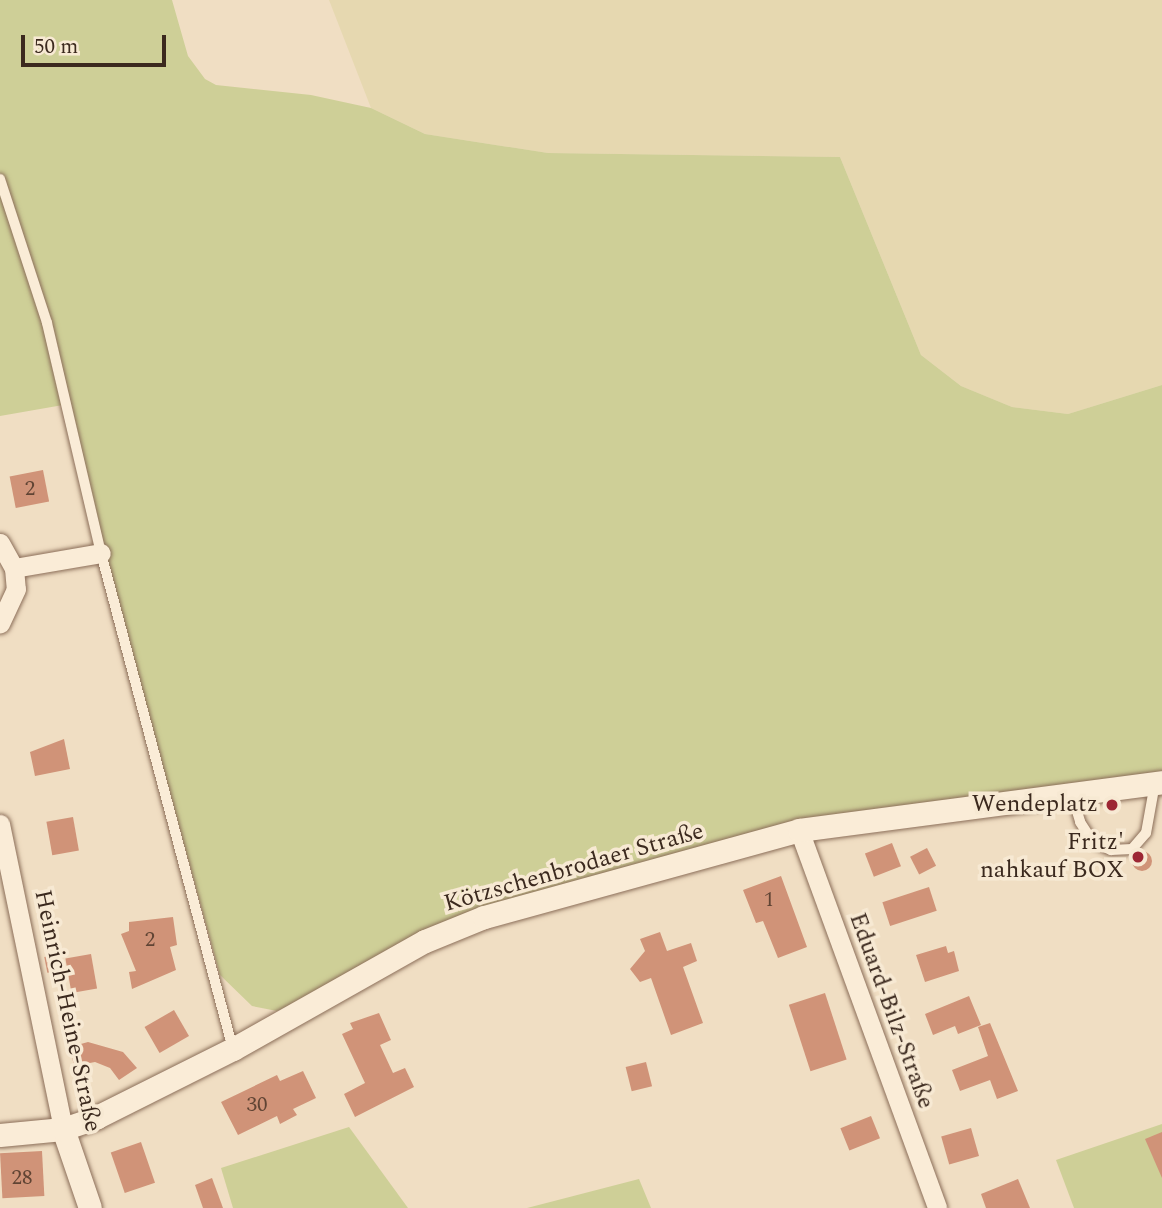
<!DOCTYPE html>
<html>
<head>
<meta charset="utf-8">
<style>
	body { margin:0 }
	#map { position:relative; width:1162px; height:1208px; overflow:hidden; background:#f0dec3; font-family:Spectral,serif }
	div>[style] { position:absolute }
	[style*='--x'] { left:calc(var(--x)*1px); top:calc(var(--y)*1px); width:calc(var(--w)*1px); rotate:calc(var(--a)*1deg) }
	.farmland>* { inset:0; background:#e6d8b0 }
	.green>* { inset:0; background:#cecf97 }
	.building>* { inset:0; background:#d09378; transform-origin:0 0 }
	.round { border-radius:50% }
	.roads { filter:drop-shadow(0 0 2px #8b6e59) drop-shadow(0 0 2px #8b6e59) }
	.service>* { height:10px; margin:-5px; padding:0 5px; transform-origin:5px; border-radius:5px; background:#faecd7 }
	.minor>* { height:19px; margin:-9.5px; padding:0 9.5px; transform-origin:9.5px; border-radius:9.5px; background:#faecd7 }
	.tertiary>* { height:23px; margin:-11.5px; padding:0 11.5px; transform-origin:11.5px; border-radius:11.5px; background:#faecd7 }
	.dots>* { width:19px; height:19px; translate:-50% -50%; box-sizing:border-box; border:4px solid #f7e9d3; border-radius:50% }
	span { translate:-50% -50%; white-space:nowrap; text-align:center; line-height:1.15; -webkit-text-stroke:7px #f7e9d3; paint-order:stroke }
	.number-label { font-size:21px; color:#604434 }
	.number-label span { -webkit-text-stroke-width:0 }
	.poi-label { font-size:24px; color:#3b291e }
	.right { translate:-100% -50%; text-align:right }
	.street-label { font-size:24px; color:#3b291e }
	.scale { position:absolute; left:21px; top:35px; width:145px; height:32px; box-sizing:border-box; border:4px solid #3b291e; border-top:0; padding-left:9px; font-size:21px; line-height:24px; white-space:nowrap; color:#3b291e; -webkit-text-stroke:5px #f7e9d3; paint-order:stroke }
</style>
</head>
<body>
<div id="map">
	<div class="farmland">
		<div style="clip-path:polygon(329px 0,1162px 0,1162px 385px,1068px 414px,1012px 407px,961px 386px,921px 355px,840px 157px,548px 153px,425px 134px,371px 108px)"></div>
	</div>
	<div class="green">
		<div style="clip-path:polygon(0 0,172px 0,188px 56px,205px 79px,216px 85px,311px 95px,371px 108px,425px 134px,548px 153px,840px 157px,921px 355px,961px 386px,1012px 407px,1068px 414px,1162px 385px,1162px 775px,813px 820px,572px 887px,277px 1011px,252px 1006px,220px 975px,63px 405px,0 416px)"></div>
		<div style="clip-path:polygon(1162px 1124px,1162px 1208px,1074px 1208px,1056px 1160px)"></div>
		<div style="clip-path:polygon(349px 1127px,408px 1208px,233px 1208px,221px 1168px)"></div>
		<div style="clip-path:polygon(639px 1179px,651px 1208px,527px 1208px)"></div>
	</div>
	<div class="building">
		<div style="left:43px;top:470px;width:32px;height:34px;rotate:79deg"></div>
		<div style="clip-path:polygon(64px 739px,70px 769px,35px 776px,30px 752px)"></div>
		<div style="left:73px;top:817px;width:34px;height:27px;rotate:80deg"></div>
		<div style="left:892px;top:843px;width:25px;height:29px;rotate:69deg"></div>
		<div style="left:927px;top:848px;width:20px;height:19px;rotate:63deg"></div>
		<div class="round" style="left:1132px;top:851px;width:20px;height:20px"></div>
		<div style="clip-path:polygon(781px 876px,807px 947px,778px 958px,763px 921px,756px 923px,743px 890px)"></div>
		<div style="left:929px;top:887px;width:25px;height:49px;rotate:72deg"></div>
		<div style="clip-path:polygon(173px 917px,177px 945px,170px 947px,176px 970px,132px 989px,129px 972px,136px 971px,121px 934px,129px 931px,129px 922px)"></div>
		<div style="clip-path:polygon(660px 932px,667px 951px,691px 943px,697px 961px,683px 967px,703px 1023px,671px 1035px,651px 978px,640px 982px,630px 969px,645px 951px,640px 939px)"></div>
		<div style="clip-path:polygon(946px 946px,948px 953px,954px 951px,959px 971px,925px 982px,916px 955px)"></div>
		<div style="left:60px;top:954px;width:16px;height:16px;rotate:79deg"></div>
		<div style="left:91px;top:954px;width:35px;height:26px;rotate:80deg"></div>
		<div style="left:825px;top:993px;width:70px;height:38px;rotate:72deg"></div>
		<div style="clip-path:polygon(969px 996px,981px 1025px,958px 1034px,955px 1026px,933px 1035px,925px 1014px)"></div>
		<div style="left:174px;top:1010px;width:30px;height:34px;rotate:60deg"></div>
		<div style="clip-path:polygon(379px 1013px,391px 1040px,380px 1045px,393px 1073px,405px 1068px,414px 1087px,355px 1117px,344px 1094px,365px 1083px,342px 1034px,353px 1029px,350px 1023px)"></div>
		<div style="clip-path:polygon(990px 1023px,1018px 1091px,997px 1099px,990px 1080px,960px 1091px,952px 1070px,988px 1056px,978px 1027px)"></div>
		<div style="clip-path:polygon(88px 1042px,123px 1052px,137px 1068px,119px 1080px,110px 1068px,95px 1062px,74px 1066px,70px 1047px)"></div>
		<div style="left:646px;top:1062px;width:25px;height:21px;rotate:76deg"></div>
		<div style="clip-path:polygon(303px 1071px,316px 1098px,293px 1109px,297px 1115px,280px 1124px,277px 1116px,238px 1135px,221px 1102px,277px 1075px,280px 1081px)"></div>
		<div style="left:871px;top:1116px;width:24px;height:33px;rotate:68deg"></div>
		<div style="left:971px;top:1128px;width:29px;height:31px;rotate:74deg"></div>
		<div style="clip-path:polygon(1162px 1132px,1162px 1178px,1145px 1139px)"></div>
		<div style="left:141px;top:1142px;width:43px;height:32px;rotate:71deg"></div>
		<div style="left:42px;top:1151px;width:45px;height:42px;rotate:87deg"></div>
		<div style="clip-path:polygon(212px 1178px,223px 1208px,203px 1208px,195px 1185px)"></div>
		<div style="clip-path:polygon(1018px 1179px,1030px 1208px,986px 1208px,981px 1194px)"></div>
	</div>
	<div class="roads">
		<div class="service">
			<div style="--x:0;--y:179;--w:151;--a:71.9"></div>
			<div style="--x:47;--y:323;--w:236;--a:76.8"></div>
			<div style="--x:101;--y:553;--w:513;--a:75.1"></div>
			<div style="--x:1072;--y:795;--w:28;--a:73"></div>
			<div style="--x:1080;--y:822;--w:24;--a:57"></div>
			<div style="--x:1093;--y:842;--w:20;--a:24"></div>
			<div style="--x:1111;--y:850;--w:21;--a:-3"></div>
			<div style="--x:1132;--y:849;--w:21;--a:-49"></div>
			<div style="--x:1146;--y:833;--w:51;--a:-79.8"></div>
		</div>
		<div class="minor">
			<div style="--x:0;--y:543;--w:29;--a:61"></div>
			<div style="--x:14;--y:568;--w:21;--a:85"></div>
			<div style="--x:16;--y:589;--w:38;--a:115"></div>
			<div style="--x:14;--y:568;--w:88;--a:-9.8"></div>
			<div style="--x:0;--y:824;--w:311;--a:78.3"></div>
			<div style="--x:799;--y:830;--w:402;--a:69.9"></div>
		</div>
		<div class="tertiary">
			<div style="--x:63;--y:1129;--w:83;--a:71.1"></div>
			<div style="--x:0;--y:1135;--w:63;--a:-5.4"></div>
			<div style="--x:63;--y:1129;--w:36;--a:-19"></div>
			<div style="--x:97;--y:1117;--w:152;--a:-26.6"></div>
			<div style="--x:233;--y:1049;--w:220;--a:-29.4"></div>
			<div style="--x:425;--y:941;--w:64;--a:-22.1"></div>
			<div style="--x:484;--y:917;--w:327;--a:-15.4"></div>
			<div style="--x:799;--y:830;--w:366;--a:-7.5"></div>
		</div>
	</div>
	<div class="dots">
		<div style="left:1112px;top:805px;background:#9d2634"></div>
		<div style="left:1138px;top:857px;background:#9d2634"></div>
	</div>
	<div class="number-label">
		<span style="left:30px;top:489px">2</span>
		<span style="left:769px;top:900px">1</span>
		<span style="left:150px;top:940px">2</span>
		<span style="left:257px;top:1105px">30</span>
		<span style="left:22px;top:1178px">28</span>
	</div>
	<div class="poi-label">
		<span class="right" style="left:1098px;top:805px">Wendeplatz</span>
		<span class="right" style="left:1124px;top:857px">Fritz'<br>nahkauf BOX</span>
	</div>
	<div class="street-label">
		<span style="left:574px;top:868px;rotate:-16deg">Kötzschenbrodaer Straße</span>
		<span style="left:67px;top:1011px;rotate:78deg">Heinrich-Heine-Straße</span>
		<span style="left:891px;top:1011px;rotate:70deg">Eduard-Bilz-Straße</span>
	</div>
	<div class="scale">50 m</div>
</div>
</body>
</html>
